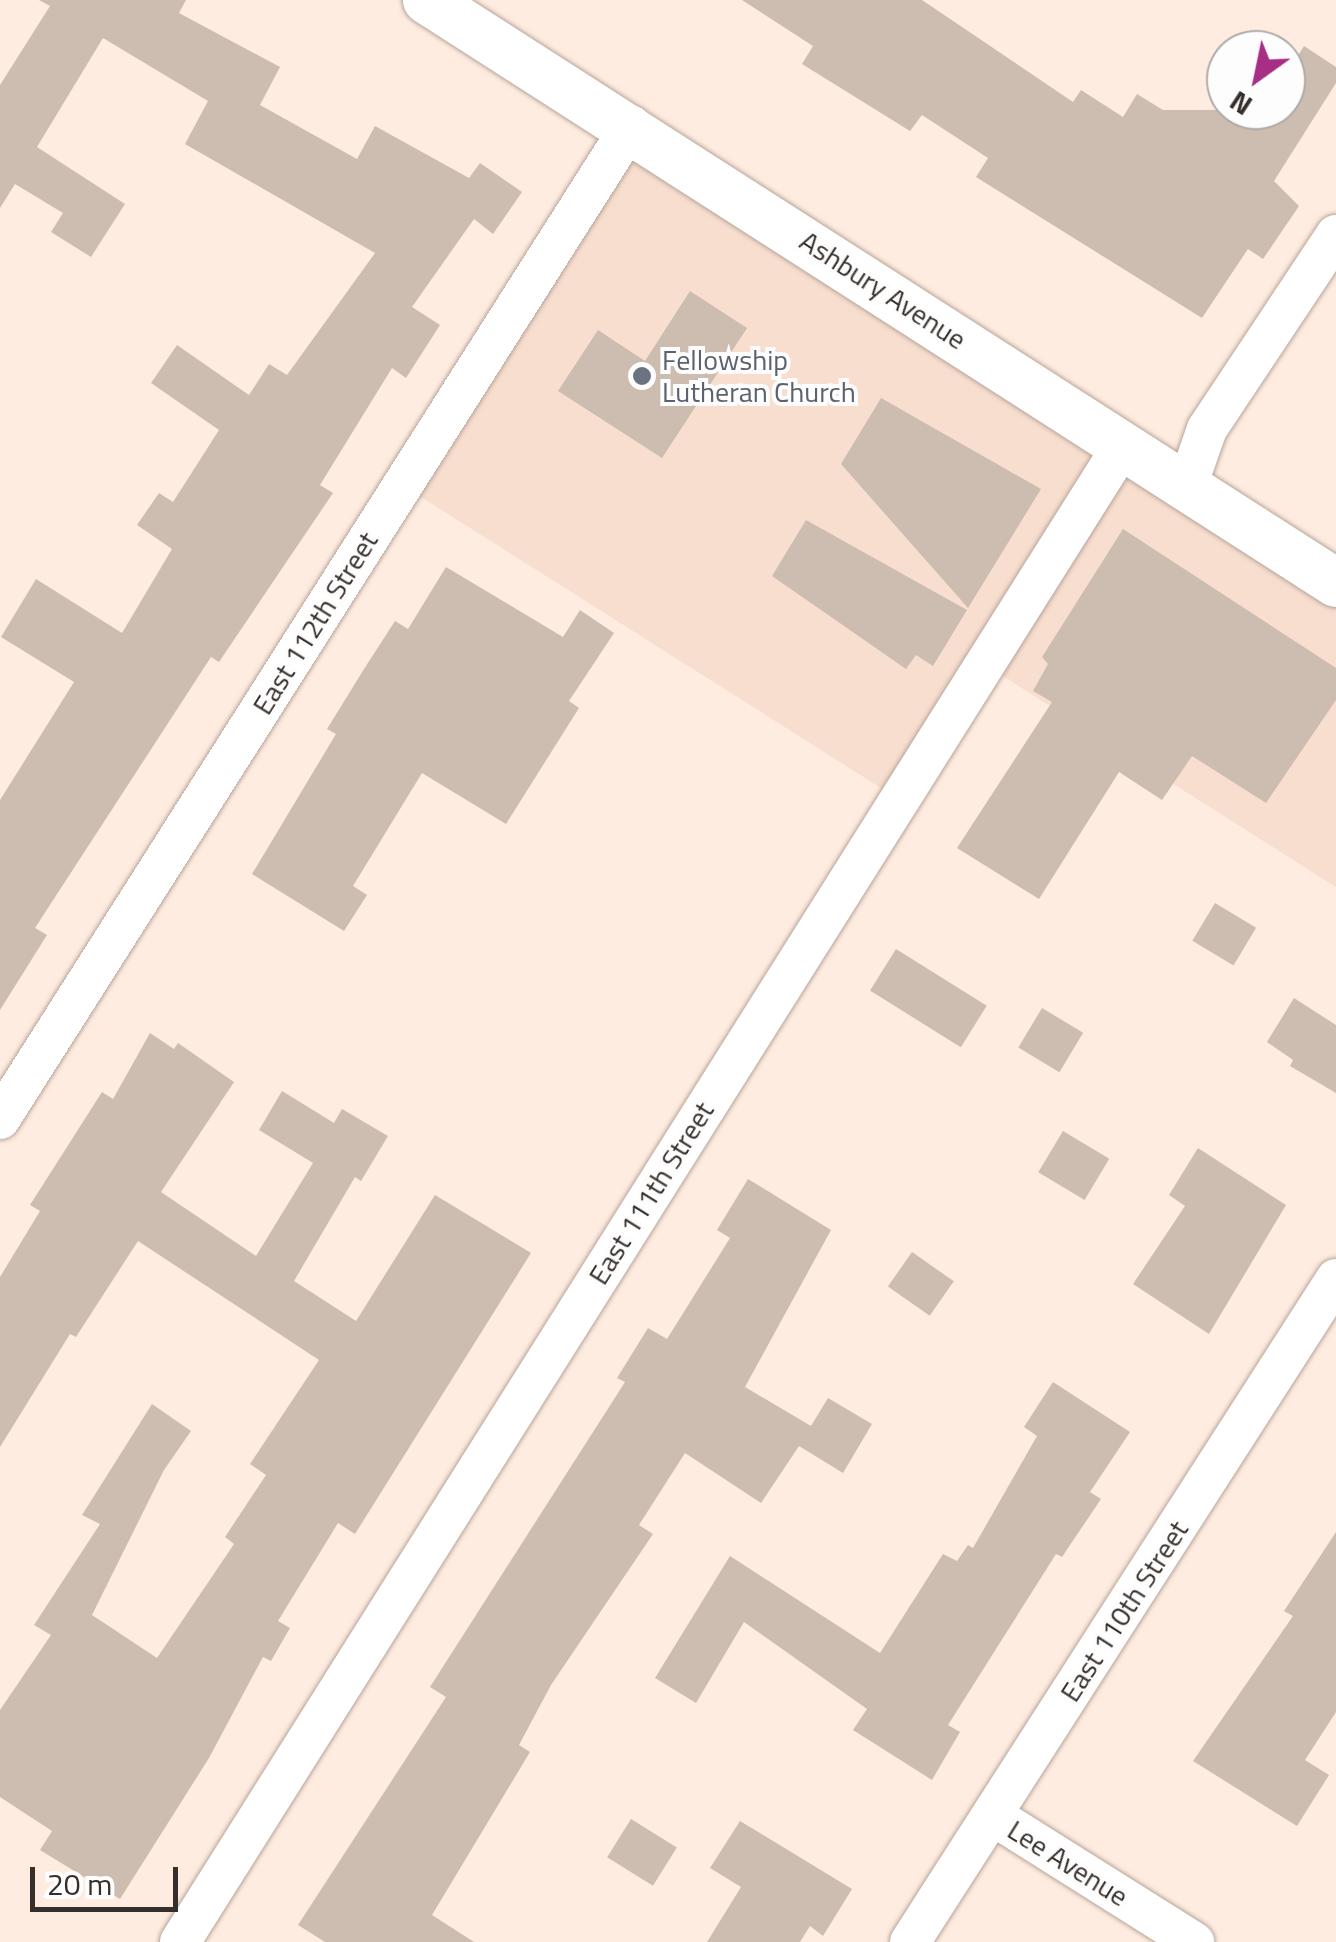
<!DOCTYPE html>
<html>
<head>
<meta charset="utf-8">
<style>
	body { margin:0 }
	#map { position:relative; width:1336px; height:1942px; overflow:hidden; background:#ffece0; font-family:"Titillium Web",sans-serif }
	div>[style] { position:absolute }
	[style*='--x'] { left:calc(var(--x)*1px); top:calc(var(--y)*1px); width:calc(var(--w)*1px); rotate:calc(var(--a)*1deg) }
	.built>* { inset:0; background:#f8decf }
	.building>* { inset:0; background:#cdbcb0; transform-origin:0 0 }
	.roads { filter:drop-shadow(0 0 2px #b7a59a) drop-shadow(0 0 2px #b7a59a) }
	.minor>* { height:40px; margin:-20px; padding:0 20px; transform-origin:20px; border-radius:20px; background:#fff }
	.tertiary>* { height:48px; margin:-24px; padding:0 24px; transform-origin:24px; border-radius:24px; background:#fff }
	.dots>* { width:28px; height:28px; translate:-50% -50%; box-sizing:border-box; border:5px solid #fdfdfd; border-radius:50% }
	span { translate:-50% -50%; white-space:nowrap; text-align:center; line-height:1.15; -webkit-text-stroke:8px #fdfdfd; paint-order:stroke }
	.street-label { font-size:28px; color:#362e2a }
	.worship-label { font-size:28px; color:#5b616d }
	.left { translate:0 -50%; text-align:left }
	.north { position:absolute; left:1206px; top:30px; width:100px; height:100px; box-sizing:border-box; background:#fdfdfd; border:2px solid #adaaa9; border-radius:50%; rotate:213deg; font-size:28px; font-weight:700; line-height:40px; text-align:center; color:#362e2a }
	.north::after { content:''; display:block; margin:auto; width:35px; height:45px; background:#a62e84; clip-path:polygon(50% 0,100% 100%,50% 72%,0 100%) }
	.scale { position:absolute; left:30px; top:1867px; width:148px; height:45px; box-sizing:border-box; border:5px solid #362e2a; border-top:0; padding-left:12px; font-size:30px; line-height:35px; white-space:nowrap; color:#362e2a; -webkit-text-stroke:8px #fdfdfd; paint-order:stroke }
</style>
</head>
<body>
<div id="map">
	<div class="built">
		<div style="clip-path:polygon(631px 126px,1336px 583px,1336px 887px,985px 665px,900px 800px,402px 485px)"></div>
	</div>
	<div class="building">
		<div style="clip-path:polygon(39px 0,186px 0,179px 13px,280px 67px,260px 105px,357px 159px,375px 126px,469px 178px,480px 163px,522px 192px,493px 234px,474px 219px,412px 307px,440px 325px,406px 378px,392px 368px,320px 485px,333px 493px,219px 662px,211px 657px,35px 928px,47px 935px,0 1010px,0 800px,74px 682px,1px 637px,36px 579px,122px 633px,172px 549px,137px 525px,159px 493px,173px 502px,219px 430px,151px 383px,177px 345px,249px 395px,269px 364px,287px 375px,375px 253px,185px 144px,208px 101px,103px 38px,37px 147px,125px 204px,91px 257px,51px 232px,63px 213px,15px 184px,0 208px,0 85px,50px 6px)"></div>
		<div style="clip-path:polygon(742px 0,922px 0,1073px 102px,1081px 90px,1123px 117px,1137px 94px,1163px 110px,1286px 110px,1286px 75px,1304px 46px,1336px 67px,1336px 83px,1274px 181px,1299px 206px,1263px 259px,1248px 249px,1202px 318px,976px 177px,988px 158px,922px 115px,910px 131px,802px 64px,813px 46px)"></div>
		<div style="clip-path:polygon(690px 291px,747px 328px,662px 458px,558px 391px,598px 330px,645px 361px)"></div>
		<div style="clip-path:polygon(881px 398px,1041px 489px,968px 608px,841px 464px)"></div>
		<div style="clip-path:polygon(806px 520px,967px 610px,933px 666px,916px 655px,906px 669px,772px 576px)"></div>
		<div style="clip-path:polygon(1123px 529px,1336px 668px,1336px 700px,1266px 803px,1192px 756px,1162px 800px,1119px 772px,1039px 899px,957px 848px,1052px 702px,1033px 691px,1048px 664px,1042px 657px)"></div>
		<div style="clip-path:polygon(446px 567px,563px 637px,580px 610px,614px 633px,569px 701px,579px 708px,506px 824px,422px 773px,353px 886px,367px 895px,344px 931px,252px 874px,336px 734px,327px 729px,364px 669px,395px 621px,408px 629px)"></div>
		<div style="left:1215px;top:903px;width:48px;height:44px;rotate:31deg"></div>
		<div style="left:896px;top:949px;width:107px;height:49px;rotate:32deg"></div>
		<div style="clip-path:polygon(1294px 998px,1336px 1025px,1336px 1093px,1290px 1066px,1293px 1060px,1267px 1042px)"></div>
		<div style="left:1042px;top:1008px;width:48px;height:46px;rotate:31deg"></div>
		<div style="clip-path:polygon(150px 1033px,174px 1049px,178px 1043px,234px 1082px,161px 1192px,256px 1256px,313px 1163px,259px 1130px,282px 1091px,334px 1123px,342px 1109px,388px 1136px,361px 1181px,355px 1177px,294px 1281px,356px 1321px,435px 1195px,531px 1253px,355px 1534px,338px 1523px,278px 1621px,290px 1628px,271px 1661px,263px 1657px,209px 1758px,120px 1899px,40px 1850px,52px 1831px,0 1797px,0 1710px,51px 1635px,34px 1625px,100px 1524px,82px 1515px,152px 1404px,191px 1431px,164px 1470px,92px 1615px,157px 1658px,234px 1544px,225px 1537px,266px 1475px,250px 1464px,319px 1360px,138px 1241px,76px 1337px,70px 1334px,0 1447px,0 1277px,40px 1211px,30px 1205px,102px 1092px,113px 1099px)"></div>
		<div style="left:1063px;top:1131px;width:54px;height:48px;rotate:31deg"></div>
		<div style="clip-path:polygon(1198px 1148px,1286px 1205px,1209px 1334px,1133px 1284px,1185px 1206px,1169px 1195px)"></div>
		<div style="clip-path:polygon(748px 1179px,831px 1230px,745px 1387px,811px 1426px,828px 1398px,872px 1424px,843px 1473px,799px 1446px,761px 1503px,685px 1453px,639px 1525px,653px 1534px,551px 1685px,519px 1745px,530px 1752px,432px 1915px,474px 1942px,325px 1942px,298px 1925px,446px 1697px,430px 1687px,625px 1382px,617px 1378px,648px 1328px,667px 1339px,730px 1238px,717px 1230px)"></div>
		<div style="left:912px;top:1252px;width:51px;height:42px;rotate:35deg"></div>
		<div style="clip-path:polygon(1053px 1382px,1130px 1432px,1090px 1492px,1101px 1499px,1062px 1557px,1056px 1554px,948px 1725px,960px 1732px,932px 1780px,853px 1730px,867px 1709px,744px 1622px,696px 1703px,655px 1678px,730px 1556px,880px 1653px,943px 1554px,957px 1561px,968px 1545px,973px 1548px,1037px 1436px,1024px 1427px)"></div>
		<div style="clip-path:polygon(1336px 1532px,1336px 1712px,1305px 1760px,1329px 1775px,1297px 1826px,1193px 1761px,1293px 1616px,1284px 1611px)"></div>
		<div style="left:631px;top:1819px;width:54px;height:45px;rotate:32deg"></div>
		<div style="clip-path:polygon(740px 1821px,852px 1889px,823px 1936px,810px 1926px,800px 1942px,707px 1942px,741px 1887px,710px 1868px)"></div>
	</div>
	<div class="roads">
		<div class="minor">
			<div style="--x:1187;--y:486;--w:60;--a:-70.7"></div>
			<div style="--x:1207;--y:429;--w:233;--a:-56.4"></div>
			<div style="--x:0;--y:1119;--w:1177;--a:-57.57"></div>
			<div style="--x:992;--y:1815;--w:239;--a:32.2"></div>
			<div style="--x:180;--y:1942;--w:1769;--a:-57.79"></div>
			<div style="--x:910;--y:1942;--w:788;--a:-57.28"></div>
		</div>
		<div class="tertiary">
			<div style="--x:427;--y:0;--w:1080;--a:32.67"></div>
		</div>
	</div>
	<div class="dots">
		<div style="left:642px;top:376px;background:#6b7280"></div>
	</div>
	<div class="street-label">
		<span style="left:883px;top:290px;rotate:33deg">Ashbury Avenue</span>
		<span style="left:315px;top:623px;rotate:-58deg">East 112th Street</span>
		<span style="left:651px;top:1193px;rotate:-58deg">East 111th Street</span>
		<span style="left:1124px;top:1611px;rotate:-57deg">East 110th Street</span>
		<span style="left:1068px;top:1863px;rotate:32deg">Lee Avenue</span>
	</div>
	<div class="worship-label">
		<span class="left" style="left:662px;top:376px">Fellowship<br>Lutheran Church</span>
	</div>
	<div class="north">N</div>
	<div class="scale">20 m</div>
</div>
</body>
</html>
